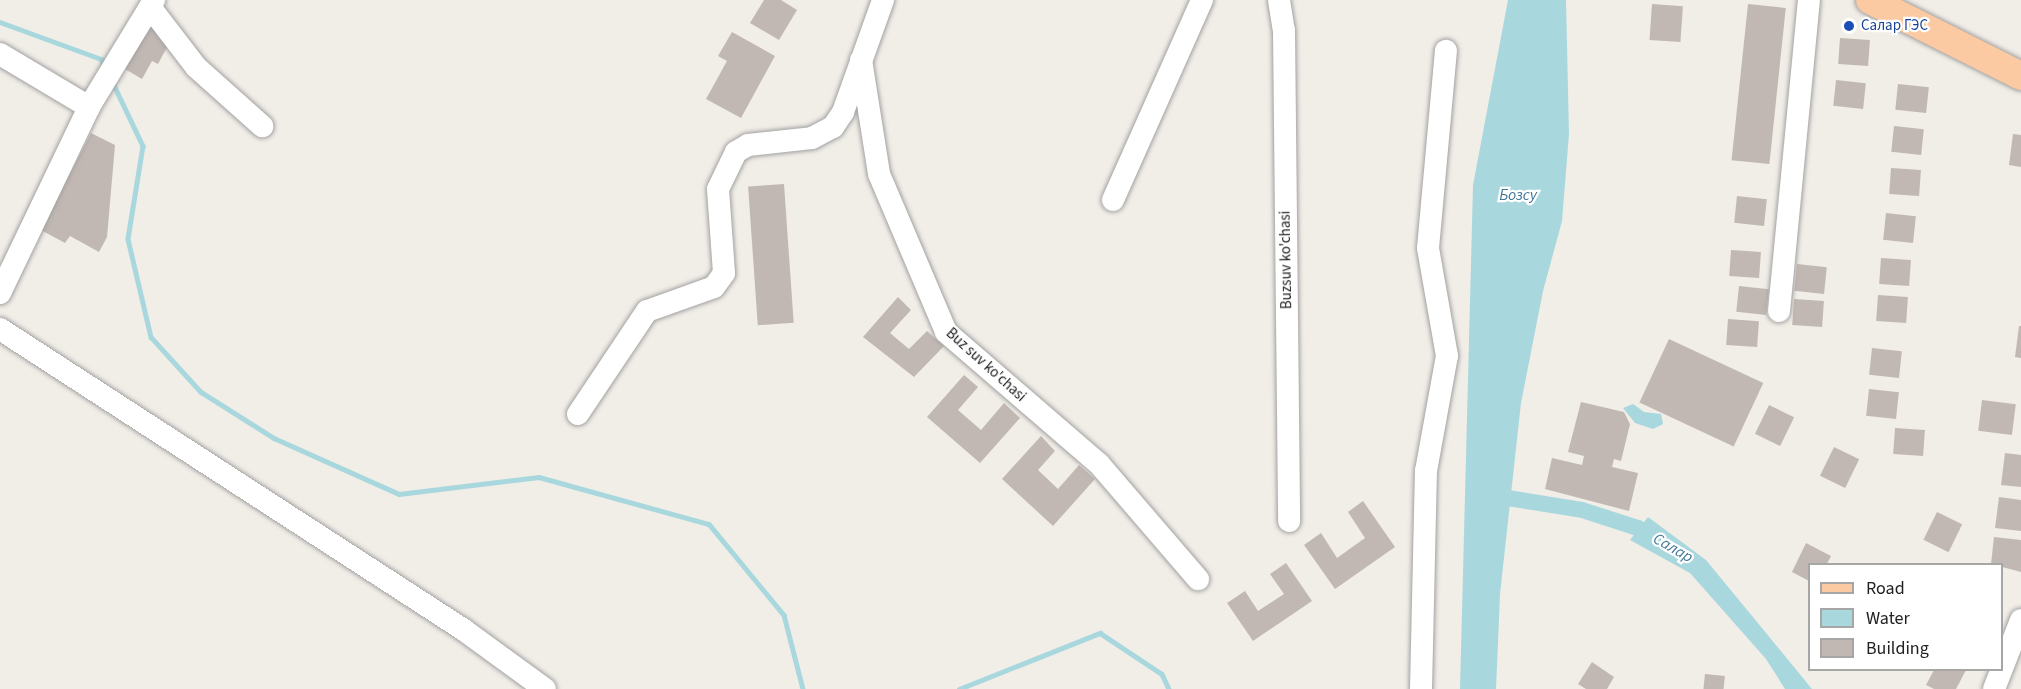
<!DOCTYPE html>
<html>
<head>
<meta charset="utf-8">
<style>
	body { margin:0 }
	#map { position:relative; width:2021px; height:689px; overflow:hidden; background:#f1ede7; font-family:"Source Sans 3",sans-serif }
	div>[style] { position:absolute }
	[style*='--x'] { left:calc(var(--x)*1px); top:calc(var(--y)*1px); width:calc(var(--w)*1px); rotate:calc(var(--a)*1deg) }
	.water>* { inset:0; background:#a8d8de }
	.stream>* { height:4.5px; margin:-2.25px; padding:0 2.25px; transform-origin:2.25px; border-radius:2.25px; background:#a8d8de }
	.canal>* { height:16px; margin:-8px; padding:0 8px; transform-origin:8px; border-radius:8px; background:#a8d8de }
	.building>* { inset:0; background:#c2b8b3; transform-origin:0 0 }
	.roads { filter:drop-shadow(0 0 2px #a2a2a2) drop-shadow(0 0 2px #a2a2a2) }
	.minor>* { height:22px; margin:-11px; padding:0 11px; transform-origin:11px; border-radius:11px; background:#fff }
	.major>* { height:28px; margin:-14px; padding:0 14px; transform-origin:14px; border-radius:14px; background:#fbcaa2 }
	.dots>* { width:16px; height:16px; translate:-50% -50%; box-sizing:border-box; border:3px solid #fff; border-radius:50% }
	span { translate:-50% -50%; white-space:nowrap; text-align:center; line-height:1.15; -webkit-text-stroke:4.5px #fff; paint-order:stroke }
	.transit-label { font-size:15px; color:#164399 }
	.left { translate:0 -50%; text-align:left }
	.street-label { font-size:15px; color:#212121 }
	.water-label { font-size:16px; color:#437999; font-style:italic }
	.legend { position:absolute; left:1808px; top:563px; width:195px; height:108px; box-sizing:border-box; background:#fff; border:2px solid #a6a6a6; margin:0; padding:8px 10px; list-style:none; font-size:18px; color:#212121 }
	.legend li { display:flex; align-items:center; gap:12px; height:30px }
	.legend b { width:30px; border:2px solid #a6a6a6 }
</style>
</head>
<body>
<div id="map">
	<div class="water">
		<div style="clip-path:polygon(1508px 0,1566px 0,1569px 134px,1562px 221px,1543px 291px,1521px 403px,1500px 594px,1496px 689px,1460px 689px,1473px 185px)"></div>
		<div style="clip-path:polygon(1633px 404px,1644px 412px,1661px 414px,1663px 424px,1653px 429px,1635px 423px,1623px 408px)"></div>
		<div style="clip-path:polygon(1648px 517px,1706px 560px,1812px 689px,1785px 689px,1766px 659px,1690px 573px,1630px 540px)"></div>
	</div>
	<div class="stream">
		<div style="--x:0;--y:22;--w:108;--a:20.1"></div>
		<div style="--x:101;--y:59;--w:10;--a:66"></div>
		<div style="--x:113;--y:83;--w:70;--a:64.5"></div>
		<div style="--x:143;--y:146;--w:94;--a:99.2"></div>
		<div style="--x:128;--y:239;--w:101;--a:76.8"></div>
		<div style="--x:151;--y:337;--w:74;--a:47.7"></div>
		<div style="--x:201;--y:392;--w:86;--a:32.2"></div>
		<div style="--x:274;--y:438;--w:137;--a:24.1"></div>
		<div style="--x:399;--y:494;--w:141;--a:-6.9"></div>
		<div style="--x:539;--y:477;--w:176;--a:15.5"></div>
		<div style="--x:709;--y:524;--w:118;--a:50.5"></div>
		<div style="--x:784;--y:615;--w:76;--a:75.6"></div>
		<div style="--x:959;--y:689;--w:152;--a:-21.7"></div>
		<div style="--x:1100;--y:633;--w:74;--a:33.5"></div>
		<div style="--x:1162;--y:674;--w:17;--a:65"></div>
	</div>
	<div class="canal">
		<div style="--x:1495;--y:496;--w:88;--a:9.1"></div>
		<div style="--x:1582;--y:510;--w:59;--a:17.8"></div>
		<div style="--x:1638;--y:528;--w:21;--a:35"></div>
	</div>
	<div class="building">
		<div style="clip-path:polygon(764px 0,781px 0,797px 10px,779px 40px,750px 23px)"></div>
		<div style="left:1652px;top:4px;width:31px;height:36px;rotate:4deg"></div>
		<div style="left:1748px;top:4px;width:38px;height:157px;rotate:6deg"></div>
		<div style="clip-path:polygon(149px 25px,172px 38px,158px 64px,152px 61px,142px 79px,125px 69px)"></div>
		<div style="clip-path:polygon(732px 32px,775px 56px,741px 118px,706px 99px,727px 61px,718px 56px)"></div>
		<div style="left:1840px;top:38px;width:30px;height:26px;rotate:4deg"></div>
		<div style="left:1836px;top:80px;width:30px;height:26px;rotate:6deg"></div>
		<div style="left:1898px;top:84px;width:31px;height:26px;rotate:6deg"></div>
		<div style="left:1894px;top:126px;width:30px;height:26px;rotate:6deg"></div>
		<div style="clip-path:polygon(91px 133px,115px 145px,107px 237px,99px 252px,70px 236px,65px 243px,41px 230px)"></div>
		<div style="clip-path:polygon(2013px 134px,2021px 135px,2021px 167px,2009px 165px)"></div>
		<div style="left:1891px;top:168px;width:30px;height:26px;rotate:4deg"></div>
		<div style="left:784px;top:184px;width:139px;height:36px;rotate:86deg"></div>
		<div style="left:1737px;top:196px;width:30px;height:27px;rotate:6deg"></div>
		<div style="left:1886px;top:213px;width:30px;height:27px;rotate:6deg"></div>
		<div style="left:1731px;top:250px;width:30px;height:26px;rotate:4deg"></div>
		<div style="left:1881px;top:258px;width:30px;height:26px;rotate:4deg"></div>
		<div style="left:1797px;top:264px;width:30px;height:27px;rotate:6deg"></div>
		<div style="left:1739px;top:286px;width:30px;height:26px;rotate:6deg"></div>
		<div style="left:1878px;top:295px;width:30px;height:26px;rotate:4deg"></div>
		<div style="clip-path:polygon(898px 297px,911px 310px,890px 333px,909px 349px,927px 331px,944px 346px,914px 377px,863px 337px)"></div>
		<div style="left:1794px;top:299px;width:30px;height:26px;rotate:4deg"></div>
		<div style="left:1728px;top:319px;width:31px;height:26px;rotate:4deg"></div>
		<div style="clip-path:polygon(2019px 326px,2021px 326px,2021px 358px,2015px 357px)"></div>
		<div style="left:1669px;top:339px;width:104px;height:70px;rotate:25deg"></div>
		<div style="left:1872px;top:348px;width:30px;height:27px;rotate:6deg"></div>
		<div style="clip-path:polygon(964px 375px,978px 387px,958px 410px,981px 430px,1004px 403px,1020px 418px,980px 463px,927px 417px)"></div>
		<div style="left:1869px;top:389px;width:30px;height:27px;rotate:6deg"></div>
		<div style="left:1982px;top:400px;width:34px;height:31px;rotate:7deg"></div>
		<div style="clip-path:polygon(1581px 402px,1624px 412px,1630px 424px,1621px 461px,1614px 459px,1612px 467px,1638px 473px,1629px 511px,1545px 489px,1552px 458px,1582px 465px,1584px 456px,1568px 452px)"></div>
		<div style="left:1769px;top:405px;width:28px;height:32px;rotate:26deg"></div>
		<div style="left:1895px;top:428px;width:30px;height:26px;rotate:4deg"></div>
		<div style="clip-path:polygon(1041px 436px,1055px 451px,1038px 470px,1058px 489px,1079px 465px,1095px 479px,1053px 526px,1002px 479px)"></div>
		<div style="left:1834px;top:447px;width:28px;height:32px;rotate:26deg"></div>
		<div style="clip-path:polygon(2005px 453px,2021px 455px,2021px 487px,2001px 485px)"></div>
		<div style="clip-path:polygon(1999px 497px,2021px 500px,2021px 531px,1995px 528px)"></div>
		<div style="clip-path:polygon(1363px 501px,1395px 547px,1335px 589px,1304px 545px,1321px 533px,1337px 558px,1365px 538px,1348px 512px)"></div>
		<div style="left:1937px;top:512px;width:28px;height:31px;rotate:26deg"></div>
		<div style="clip-path:polygon(1994px 537px,2021px 540px,2021px 572px,1991px 564px)"></div>
		<div style="clip-path:polygon(1806px 543px,1831px 556px,1827px 564px,1809px 564px,1809px 581px,1792px 572px)"></div>
		<div style="clip-path:polygon(1286px 563px,1312px 601px,1253px 641px,1227px 603px,1245px 591px,1258px 611px,1284px 594px,1270px 574px)"></div>
		<div style="clip-path:polygon(1592px 662px,1614px 677px,1607px 689px,1586px 689px,1578px 684px)"></div>
		<div style="clip-path:polygon(1934px 670px,1966px 670px,1956px 689px,1934px 689px,1926px 685px)"></div>
		<div style="left:1705px;top:674px;width:20px;height:15px;rotate:6deg"></div>
	</div>
	<div class="roads">
		<div class="minor">
			<div style="--x:1279;--y:0;--w:30;--a:81"></div>
			<div style="--x:1284;--y:30;--w:491;--a:89.4"></div>
			<div style="--x:150;--y:7;--w:76;--a:52.5"></div>
			<div style="--x:196;--y:67;--w:89;--a:41.8"></div>
			<div style="--x:0;--y:54;--w:104;--a:30.8"></div>
			<div style="--x:861;--y:60;--w:115;--a:81"></div>
			<div style="--x:879;--y:174;--w:172;--a:67"></div>
			<div style="--x:946;--y:332;--w:202;--a:40.8"></div>
			<div style="--x:1099;--y:464;--w:152;--a:49.3"></div>
			<div style="--x:1113;--y:200;--w:219;--a:-66"></div>
			<div style="--x:0;--y:293;--w:206;--a:-64.4"></div>
			<div style="--x:89;--y:107;--w:125;--a:-58.7"></div>
			<div style="--x:1779;--y:311;--w:312;--a:-84.5"></div>
			<div style="--x:0;--y:329;--w:553;--a:32.97"></div>
			<div style="--x:464;--y:630;--w:100;--a:36.1"></div>
			<div style="--x:578;--y:414;--w:124;--a:-56.2"></div>
			<div style="--x:647;--y:311;--w:71;--a:-19.7"></div>
			<div style="--x:714;--y:287;--w:17;--a:-54"></div>
			<div style="--x:724;--y:273;--w:84;--a:-94.1"></div>
			<div style="--x:718;--y:189;--w:41;--a:-64.1"></div>
			<div style="--x:736;--y:152;--w:14;--a:-30"></div>
			<div style="--x:748;--y:145;--w:64;--a:-6.2"></div>
			<div style="--x:812;--y:138;--w:24;--a:-28"></div>
			<div style="--x:833;--y:127;--w:18;--a:-56"></div>
			<div style="--x:843;--y:112;--w:119;--a:-70.3"></div>
			<div style="--x:1421;--y:689;--w:218;--a:-88.7"></div>
			<div style="--x:1426;--y:471;--w:117;--a:-79.7"></div>
			<div style="--x:1447;--y:356;--w:110;--a:-100"></div>
			<div style="--x:1428;--y:248;--w:198;--a:-84.8"></div>
			<div style="--x:1994;--y:689;--w:74;--a:-68.6"></div>
		</div>
		<div class="major">
			<div style="--x:1870;--y:0;--w:169;--a:26.7"></div>
		</div>
	</div>
	<div class="dots">
		<div style="left:1849px;top:26px;background:#1a4fb4"></div>
	</div>
	<div class="transit-label">
		<span class="left" style="left:1861px;top:26px">Салар ГЭС</span>
	</div>
	<div class="street-label">
		<span style="left:1286px;top:260px;rotate:-91deg">Buzsuv ko'chasi</span>
		<span style="left:986px;top:365px;rotate:42deg">Buz suv ko'chasi</span>
	</div>
	<div class="water-label">
		<span style="left:1518px;top:195px">Бозсу</span>
		<span style="left:1673px;top:548px;rotate:30deg">Салар</span>
	</div>
	<ul class="legend">
	<li><b style="height:8px;background:#fbcaa2"></b>Road</li>
	<li><b style="height:16px;background:#a8d8de"></b>Water</li>
	<li><b style="height:16px;background:#c2b8b3"></b>Building</li>
	</ul>
</div>
</body>
</html>
